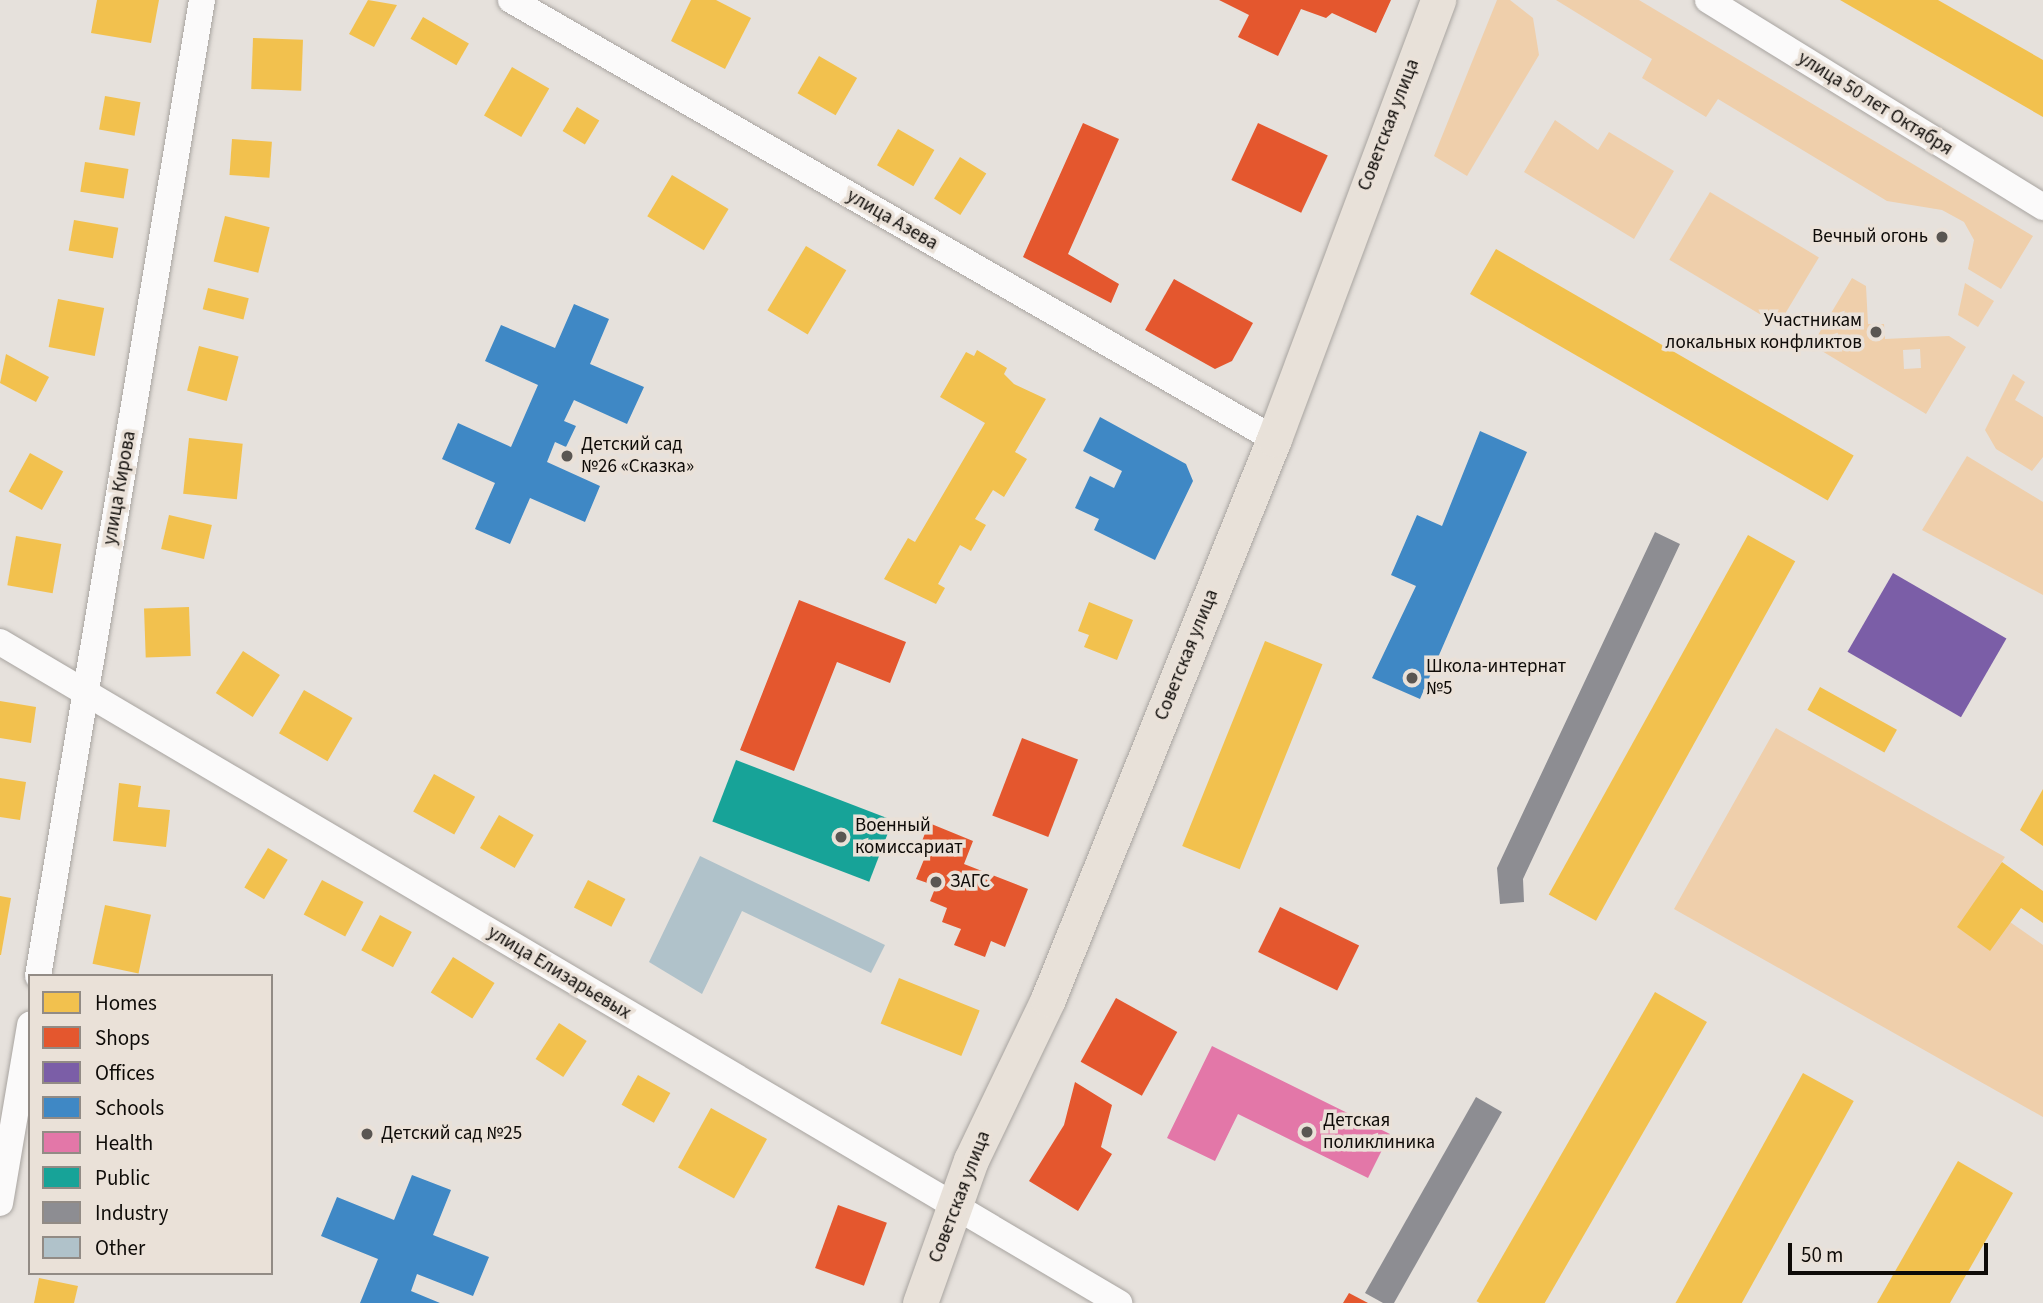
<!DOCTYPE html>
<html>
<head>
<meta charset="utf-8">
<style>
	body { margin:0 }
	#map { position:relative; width:2043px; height:1303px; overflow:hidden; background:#e6e1dc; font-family:"Source Sans 3",sans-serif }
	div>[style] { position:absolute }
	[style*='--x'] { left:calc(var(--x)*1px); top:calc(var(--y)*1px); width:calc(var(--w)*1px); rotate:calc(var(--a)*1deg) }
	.green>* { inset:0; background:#efcfab; transform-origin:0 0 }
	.homes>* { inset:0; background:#f2c14e; transform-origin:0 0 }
	.shops>* { inset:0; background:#e4572e; transform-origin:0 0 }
	.offices>* { inset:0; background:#7b5ea7; transform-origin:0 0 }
	.schools>* { inset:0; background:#3f88c5 }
	.health>* { inset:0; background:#e377a8 }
	.public>* { inset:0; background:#17a398; transform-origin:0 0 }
	.industry>* { inset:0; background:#8d8d92 }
	.building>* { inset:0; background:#b0c2ca }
	.roads { filter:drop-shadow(0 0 2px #a8a4a0) drop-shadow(0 0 2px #a8a4a0) }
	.minor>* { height:26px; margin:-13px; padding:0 13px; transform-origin:13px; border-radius:13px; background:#fbfafa }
	.major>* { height:35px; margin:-17.5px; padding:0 17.5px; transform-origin:17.5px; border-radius:17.5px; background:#e8e1d9 }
	.dots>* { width:19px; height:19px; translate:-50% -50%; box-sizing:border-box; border:4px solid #eae1d8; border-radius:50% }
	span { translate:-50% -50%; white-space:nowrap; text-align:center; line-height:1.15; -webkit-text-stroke:7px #eae1d8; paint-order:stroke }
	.street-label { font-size:19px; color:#0e0b08 }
	.poi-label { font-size:19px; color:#0e0b08 }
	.right { translate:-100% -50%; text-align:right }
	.left { translate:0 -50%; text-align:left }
	.legend { position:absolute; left:28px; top:974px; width:245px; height:301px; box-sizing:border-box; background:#eae1d8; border:2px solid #928b85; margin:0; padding:9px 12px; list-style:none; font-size:21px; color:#0e0b08 }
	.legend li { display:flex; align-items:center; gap:14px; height:35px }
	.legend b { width:35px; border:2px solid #928b85 }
	.scale { position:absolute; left:1788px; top:1243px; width:200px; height:32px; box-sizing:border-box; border:4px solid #0e0b08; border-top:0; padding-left:9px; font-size:21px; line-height:24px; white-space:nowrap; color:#0e0b08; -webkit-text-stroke:5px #eae1d8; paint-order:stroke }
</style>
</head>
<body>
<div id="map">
	<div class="green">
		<div style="clip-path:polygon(1497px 0,1510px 0,1533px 18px,1539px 55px,1467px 176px,1434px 156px)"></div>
		<div style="clip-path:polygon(1556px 0,1639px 0,2033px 236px,2001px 289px,1968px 269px,1974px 240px,1964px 222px,1942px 210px,1887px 201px,1718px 99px,1706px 117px,1642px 78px,1652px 59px)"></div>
		<div style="clip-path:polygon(1555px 120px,1598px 150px,1609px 132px,1674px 171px,1634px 239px,1524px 172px)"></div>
		<div style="left:1710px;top:192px;width:127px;height:79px;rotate:31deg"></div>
		<div style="clip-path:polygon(evenodd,1852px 278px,1866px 286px,1868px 324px,1884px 324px,1885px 339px,1949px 336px,1966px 347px,1926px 414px,1812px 345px,1852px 278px,1920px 349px,1921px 368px,1904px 369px,1903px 350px,1920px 349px)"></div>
		<div style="clip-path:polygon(1965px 283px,1994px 301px,1978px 327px,1958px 315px)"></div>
		<div style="clip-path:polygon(2013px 374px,2025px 382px,2015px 400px,2043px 417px,2043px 457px,2032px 471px,1996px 449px,1985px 430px)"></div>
		<div style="clip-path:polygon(1967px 456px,2043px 502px,2043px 595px,1922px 530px)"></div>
		<div style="clip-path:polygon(1776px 728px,2005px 857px,1977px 899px,2043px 945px,2043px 1117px,1674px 909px)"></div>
	</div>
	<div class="homes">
		<div style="clip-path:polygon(97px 0,159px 0,151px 43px,91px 33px)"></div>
		<div style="clip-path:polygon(368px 0,397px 5px,374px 47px,349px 34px)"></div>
		<div style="clip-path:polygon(691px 0,716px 0,751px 18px,725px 69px,671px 41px)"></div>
		<div style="clip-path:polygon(1840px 0,1938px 0,2043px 60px,2043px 117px)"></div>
		<div style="left:423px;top:17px;width:53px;height:25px;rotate:30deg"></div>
		<div style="left:253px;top:38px;width:50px;height:51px;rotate:2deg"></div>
		<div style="left:819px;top:56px;width:44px;height:43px;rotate:30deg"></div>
		<div style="left:512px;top:67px;width:43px;height:56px;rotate:30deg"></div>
		<div style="left:105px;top:96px;width:36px;height:34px;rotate:10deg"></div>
		<div style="left:577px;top:107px;width:26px;height:28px;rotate:31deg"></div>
		<div style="left:898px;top:129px;width:42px;height:42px;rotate:30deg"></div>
		<div style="left:232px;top:139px;width:40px;height:36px;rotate:4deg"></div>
		<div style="left:960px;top:157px;width:31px;height:49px;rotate:32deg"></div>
		<div style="left:85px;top:162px;width:44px;height:30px;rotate:9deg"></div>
		<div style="left:672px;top:175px;width:66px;height:48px;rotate:31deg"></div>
		<div style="left:225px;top:216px;width:46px;height:47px;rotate:14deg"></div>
		<div style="left:74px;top:220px;width:45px;height:31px;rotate:10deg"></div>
		<div style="left:806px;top:246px;width:47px;height:75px;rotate:31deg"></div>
		<div style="left:1496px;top:249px;width:413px;height:52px;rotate:30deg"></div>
		<div style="left:208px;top:288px;width:42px;height:22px;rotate:14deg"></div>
		<div style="left:58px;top:299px;width:47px;height:49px;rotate:11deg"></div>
		<div style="left:199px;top:346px;width:41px;height:46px;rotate:15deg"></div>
		<div style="clip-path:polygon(977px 350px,1007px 368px,1004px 374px,1014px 384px,1046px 399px,1015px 452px,1027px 459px,1004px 497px,993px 490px,975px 519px,986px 525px,971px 551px,960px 545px,938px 584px,945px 588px,936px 604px,884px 579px,908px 538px,915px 542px,985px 423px,940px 397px,966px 352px,974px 356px)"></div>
		<div style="clip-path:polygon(6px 354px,49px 377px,36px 402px,0 383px)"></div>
		<div style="left:189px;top:438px;width:54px;height:56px;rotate:6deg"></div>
		<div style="left:30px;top:453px;width:38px;height:44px;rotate:29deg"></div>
		<div style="left:169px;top:515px;width:44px;height:35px;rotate:13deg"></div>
		<div style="left:1748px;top:535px;width:54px;height:411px;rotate:29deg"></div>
		<div style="left:16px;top:536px;width:46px;height:50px;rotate:10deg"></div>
		<div style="clip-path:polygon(1089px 602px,1133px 620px,1117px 660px,1084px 647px,1089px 635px,1078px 631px)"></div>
		<div style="left:189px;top:607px;width:49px;height:45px;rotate:88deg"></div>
		<div style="left:1265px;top:641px;width:62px;height:221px;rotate:22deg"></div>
		<div style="left:243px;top:651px;width:44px;height:50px;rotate:33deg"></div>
		<div style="left:1820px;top:687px;width:88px;height:26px;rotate:29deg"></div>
		<div style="left:304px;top:690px;width:56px;height:50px;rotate:30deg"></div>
		<div style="clip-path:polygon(0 701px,36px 707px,31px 743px,0 738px)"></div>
		<div style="left:434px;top:774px;width:47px;height:43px;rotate:29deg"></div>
		<div style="clip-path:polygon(0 778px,26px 782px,20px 820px,0 817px)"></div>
		<div style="clip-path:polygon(119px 783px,141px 786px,138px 807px,170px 810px,166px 847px,113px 841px)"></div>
		<div style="clip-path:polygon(2043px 789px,2043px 846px,2020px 830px)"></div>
		<div style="left:499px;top:815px;width:40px;height:38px;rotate:30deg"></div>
		<div style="left:268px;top:848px;width:23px;height:46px;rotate:31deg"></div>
		<div style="clip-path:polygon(2002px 862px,2043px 891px,2043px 923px,2021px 908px,1990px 951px,1957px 927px)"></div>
		<div style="left:322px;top:880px;width:47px;height:39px;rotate:28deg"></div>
		<div style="left:588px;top:880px;width:42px;height:31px;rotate:27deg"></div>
		<div style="clip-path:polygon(0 896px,11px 898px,1px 955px,0 955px)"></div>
		<div style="left:105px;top:905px;width:47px;height:60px;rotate:12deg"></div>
		<div style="left:380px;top:915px;width:36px;height:40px;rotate:28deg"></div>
		<div style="left:453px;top:957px;width:49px;height:42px;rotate:32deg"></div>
		<div style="left:899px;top:978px;width:87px;height:49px;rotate:22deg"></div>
		<div style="left:1655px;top:992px;width:60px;height:357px;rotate:30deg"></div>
		<div style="left:559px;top:1023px;width:33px;height:43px;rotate:33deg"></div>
		<div style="left:1803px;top:1073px;width:58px;height:264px;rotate:29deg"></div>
		<div style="left:638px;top:1075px;width:37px;height:34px;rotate:29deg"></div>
		<div style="left:711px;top:1108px;width:64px;height:68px;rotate:29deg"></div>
		<div style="clip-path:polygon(1958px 1161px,2013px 1193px,1950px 1303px,1877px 1303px)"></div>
		<div style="clip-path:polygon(39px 1278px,78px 1286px,74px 1303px,34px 1303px)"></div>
	</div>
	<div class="shops">
		<div style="clip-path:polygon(1219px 0,1391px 0,1376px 33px,1332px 13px,1326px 18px,1301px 9px,1278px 56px,1238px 37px,1249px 15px)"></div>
		<div style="clip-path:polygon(1083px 123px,1119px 139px,1068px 254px,1119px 284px,1111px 303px,1023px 257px)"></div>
		<div style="left:1258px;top:123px;width:77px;height:63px;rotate:25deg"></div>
		<div style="clip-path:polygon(1174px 279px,1253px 323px,1232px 361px,1215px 369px,1145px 330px)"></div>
		<div style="clip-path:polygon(799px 600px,906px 642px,890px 683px,837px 662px,794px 771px,740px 750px)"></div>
		<div style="left:1022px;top:738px;width:60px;height:83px;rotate:21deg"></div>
		<div style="clip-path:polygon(929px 823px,973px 841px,964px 864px,1028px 889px,1005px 947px,991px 941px,985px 957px,954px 945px,961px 929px,942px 922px,947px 908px,930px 901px,936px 886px,916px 879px,925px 857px,917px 854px)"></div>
		<div style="left:1280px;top:907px;width:88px;height:50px;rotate:26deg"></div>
		<div style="left:1116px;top:998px;width:70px;height:73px;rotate:29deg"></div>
		<div style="clip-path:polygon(1075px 1082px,1112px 1105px,1101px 1147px,1112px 1154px,1078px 1211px,1029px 1181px,1064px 1125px)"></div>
		<div style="left:838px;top:1205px;width:52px;height:67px;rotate:20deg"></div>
		<div style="clip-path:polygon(1349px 1293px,1368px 1303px,1343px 1303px)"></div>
	</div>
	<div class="offices">
		<div style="left:1893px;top:573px;width:131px;height:91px;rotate:30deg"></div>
	</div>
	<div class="schools">
		<div style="clip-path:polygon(574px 304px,609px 319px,590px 364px,644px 387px,627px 424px,574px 400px,564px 421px,576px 426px,566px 447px,555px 442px,547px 462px,600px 486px,585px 522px,530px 498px,510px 544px,475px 529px,495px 483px,442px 459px,458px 423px,511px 447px,538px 385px,485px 361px,501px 325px,555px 348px)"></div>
		<div style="clip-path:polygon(1100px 417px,1186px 464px,1193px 481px,1155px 560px,1094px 530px,1099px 519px,1075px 508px,1090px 476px,1114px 488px,1122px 471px,1083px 451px)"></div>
		<div style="clip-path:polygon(1480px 431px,1527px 452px,1420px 699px,1372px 678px,1416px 586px,1391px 575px,1417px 515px,1442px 526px)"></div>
		<div style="clip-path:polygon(412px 1175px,451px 1190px,433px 1235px,489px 1257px,473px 1296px,417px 1274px,411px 1291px,440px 1303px,360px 1303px,378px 1259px,321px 1236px,337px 1197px,394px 1220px)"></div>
	</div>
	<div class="health">
		<div style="clip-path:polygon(1212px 1046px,1390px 1134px,1368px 1178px,1238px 1114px,1215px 1161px,1167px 1138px)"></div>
	</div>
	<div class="public">
		<div style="left:736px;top:760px;width:168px;height:66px;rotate:21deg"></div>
	</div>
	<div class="industry">
		<div style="clip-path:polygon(1655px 532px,1680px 544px,1523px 879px,1524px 902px,1500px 904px,1497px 868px)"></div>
		<div style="clip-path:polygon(1476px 1097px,1502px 1112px,1394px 1303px,1383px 1303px,1365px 1293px)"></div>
	</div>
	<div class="building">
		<div style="clip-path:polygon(700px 856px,885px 945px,871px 973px,742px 911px,702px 994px,649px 962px)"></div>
	</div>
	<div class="roads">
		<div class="minor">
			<div style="--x:511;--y:0;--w:880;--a:29.91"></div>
			<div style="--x:1708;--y:0;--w:394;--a:31.7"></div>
			<div style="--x:0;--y:642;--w:1300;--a:30.57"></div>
			<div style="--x:38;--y:976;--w:990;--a:-80.46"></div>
			<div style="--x:0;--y:1203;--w:181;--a:-80.4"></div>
		</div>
		<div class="major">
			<div style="--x:920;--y:1303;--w:152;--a:-70.4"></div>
			<div style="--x:971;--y:1160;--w:178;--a:-64.4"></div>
			<div style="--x:1048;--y:999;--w:604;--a:-68.02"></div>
			<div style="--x:1274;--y:439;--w:469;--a:-69.5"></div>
		</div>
	</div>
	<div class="dots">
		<div style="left:1942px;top:237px;background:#5a5652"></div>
		<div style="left:1876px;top:332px;background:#5a5652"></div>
		<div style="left:567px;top:456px;background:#5a5652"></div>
		<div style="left:1412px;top:678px;background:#5a5652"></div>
		<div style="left:841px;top:837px;background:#5a5652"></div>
		<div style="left:936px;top:882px;background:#5a5652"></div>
		<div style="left:1307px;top:1132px;background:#5a5652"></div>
		<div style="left:367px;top:1134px;background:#5a5652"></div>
	</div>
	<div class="street-label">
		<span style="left:1875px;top:104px;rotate:32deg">улица 50 лет Октября</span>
		<span style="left:1389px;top:125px;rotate:-69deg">Советская улица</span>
		<span style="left:892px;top:220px;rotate:30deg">улица Азева</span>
		<span style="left:120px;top:488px;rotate:-80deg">улица Кирова</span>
		<span style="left:1187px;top:655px;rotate:-68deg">Советская улица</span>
		<span style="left:559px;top:973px;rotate:31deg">улица Елизарьевых</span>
		<span style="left:960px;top:1197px;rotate:-69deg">Советская улица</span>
	</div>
	<div class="poi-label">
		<span class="right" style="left:1928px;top:237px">Вечный огонь</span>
		<span class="right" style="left:1862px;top:332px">Участникам<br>локальных конфликтов</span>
		<span class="left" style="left:581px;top:456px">Детский сад<br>№26 «Сказка»</span>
		<span class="left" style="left:1426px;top:678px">Школа-интернат<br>№5</span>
		<span class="left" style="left:855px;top:837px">Военный<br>комиссариат</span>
		<span class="left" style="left:950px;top:882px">ЗАГС</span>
		<span class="left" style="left:1323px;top:1132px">Детская<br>поликлиника</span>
		<span class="left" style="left:381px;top:1134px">Детский сад №25</span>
	</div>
	<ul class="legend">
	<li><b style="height:19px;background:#f2c14e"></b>Homes</li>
	<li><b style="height:19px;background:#e4572e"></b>Shops</li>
	<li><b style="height:19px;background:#7b5ea7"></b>Offices</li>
	<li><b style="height:19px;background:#3f88c5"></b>Schools</li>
	<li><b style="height:19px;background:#e377a8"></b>Health</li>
	<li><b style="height:19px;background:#17a398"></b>Public</li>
	<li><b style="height:19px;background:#8d8d92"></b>Industry</li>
	<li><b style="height:19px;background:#b0c2ca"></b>Other</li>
	</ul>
	<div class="scale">50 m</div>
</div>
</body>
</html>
